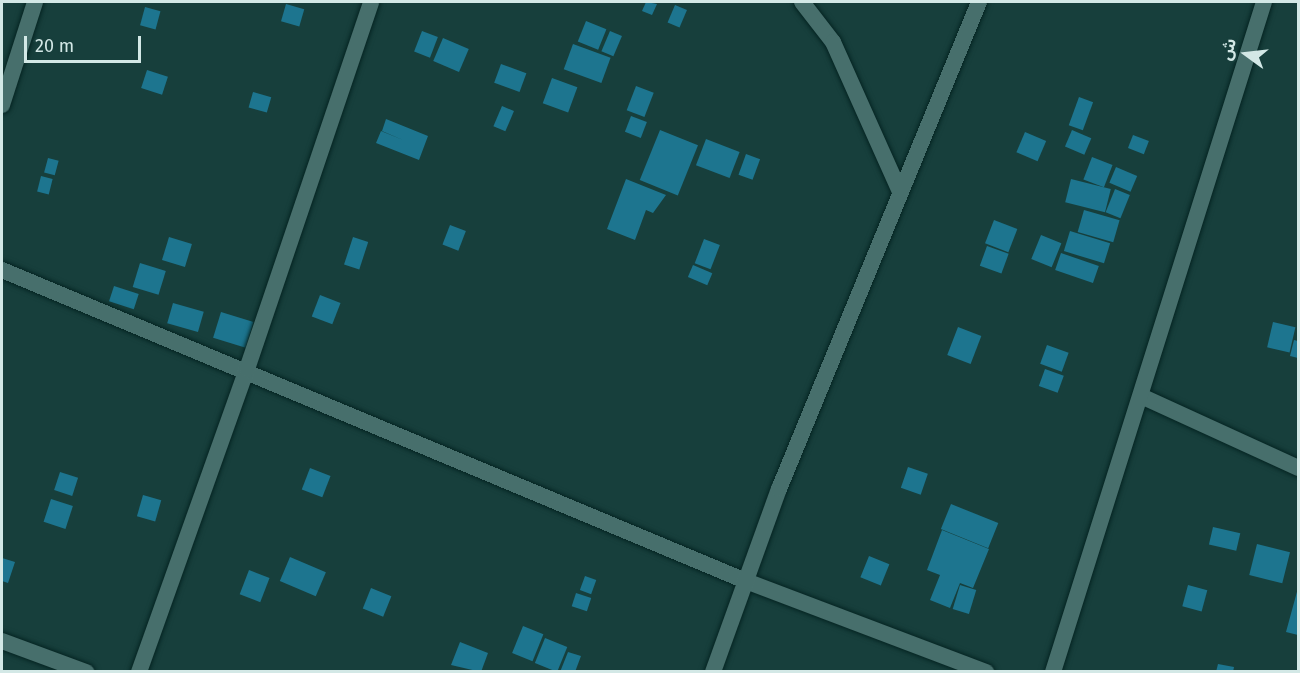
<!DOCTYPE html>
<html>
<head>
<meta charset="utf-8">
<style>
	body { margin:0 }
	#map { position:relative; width:1300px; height:673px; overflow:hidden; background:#173f3c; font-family:"Fira Sans","Noto Sans Arabic",sans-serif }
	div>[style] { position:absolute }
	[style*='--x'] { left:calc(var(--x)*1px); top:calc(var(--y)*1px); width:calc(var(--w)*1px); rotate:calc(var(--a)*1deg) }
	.building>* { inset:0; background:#1d758f; transform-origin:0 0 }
	.roads { filter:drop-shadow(0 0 2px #052422) drop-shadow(0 0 2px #052422) }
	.minor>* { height:16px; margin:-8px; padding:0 8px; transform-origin:8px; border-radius:8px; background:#476f6c }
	span { translate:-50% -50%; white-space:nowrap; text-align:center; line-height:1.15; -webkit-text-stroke:6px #173f3c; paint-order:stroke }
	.frame { position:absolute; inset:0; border:3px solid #d3e8e6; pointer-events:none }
	.north { position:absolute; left:1216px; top:24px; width:60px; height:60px; -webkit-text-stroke:4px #173f3c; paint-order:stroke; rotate:285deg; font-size:16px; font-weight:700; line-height:24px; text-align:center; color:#d3e8e6 }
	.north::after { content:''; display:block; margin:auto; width:21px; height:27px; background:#d3e8e6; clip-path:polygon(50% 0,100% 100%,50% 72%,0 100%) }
	.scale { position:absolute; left:24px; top:36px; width:117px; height:27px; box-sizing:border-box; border:3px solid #d3e8e6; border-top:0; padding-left:8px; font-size:18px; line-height:21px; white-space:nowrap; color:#d3e8e6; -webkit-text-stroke:4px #173f3c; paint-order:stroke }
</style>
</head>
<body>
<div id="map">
	<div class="building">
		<div style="clip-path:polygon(646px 2px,657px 4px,652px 15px,642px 11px)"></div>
		<div style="left:286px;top:4px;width:19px;height:18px;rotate:16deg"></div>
		<div style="left:675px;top:5px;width:13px;height:19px;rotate:23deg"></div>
		<div style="left:145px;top:7px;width:16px;height:19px;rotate:15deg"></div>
		<div style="left:586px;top:21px;width:22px;height:22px;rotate:22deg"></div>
		<div style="left:422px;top:31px;width:17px;height:22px;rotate:21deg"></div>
		<div style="left:610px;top:31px;width:13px;height:22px;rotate:23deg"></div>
		<div style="left:443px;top:38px;width:28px;height:25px;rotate:23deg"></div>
		<div style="left:573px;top:44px;width:40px;height:27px;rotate:20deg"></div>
		<div style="left:501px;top:64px;width:27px;height:20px;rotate:20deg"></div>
		<div style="left:147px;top:70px;width:22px;height:19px;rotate:18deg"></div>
		<div style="left:552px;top:78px;width:27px;height:27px;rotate:20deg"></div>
		<div style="left:636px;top:86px;width:19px;height:26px;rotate:21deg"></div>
		<div style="left:253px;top:92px;width:19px;height:16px;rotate:16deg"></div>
		<div style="left:1079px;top:97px;width:15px;height:30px;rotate:20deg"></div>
		<div style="left:502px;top:106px;width:13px;height:22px;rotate:23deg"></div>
		<div style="left:631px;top:116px;width:17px;height:17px;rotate:21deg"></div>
		<div style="clip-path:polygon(386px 119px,428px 136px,419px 160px,376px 143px,381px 131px,403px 140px,382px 131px)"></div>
		<div style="left:660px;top:130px;width:41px;height:54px;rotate:22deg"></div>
		<div style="left:1072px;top:130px;width:21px;height:18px;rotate:23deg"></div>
		<div style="left:1025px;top:132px;width:23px;height:22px;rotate:23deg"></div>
		<div style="left:1133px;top:135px;width:17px;height:14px;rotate:21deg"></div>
		<div style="left:706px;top:139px;width:36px;height:28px;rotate:21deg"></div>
		<div style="left:746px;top:154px;width:15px;height:22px;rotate:20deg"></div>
		<div style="left:1092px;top:157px;width:22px;height:24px;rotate:21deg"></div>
		<div style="left:48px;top:158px;width:11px;height:15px;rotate:15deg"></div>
		<div style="left:1116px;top:167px;width:23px;height:17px;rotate:23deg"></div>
		<div style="left:41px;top:176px;width:12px;height:16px;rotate:14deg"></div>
		<div style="clip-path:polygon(626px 179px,666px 195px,653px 213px,646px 210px,635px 240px,607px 229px)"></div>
		<div style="left:1071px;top:179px;width:41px;height:24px;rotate:14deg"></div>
		<div style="left:1115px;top:189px;width:16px;height:25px;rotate:22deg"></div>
		<div style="left:1084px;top:210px;width:37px;height:23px;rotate:16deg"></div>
		<div style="left:994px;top:220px;width:25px;height:25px;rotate:21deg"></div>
		<div style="left:450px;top:225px;width:17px;height:21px;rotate:21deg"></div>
		<div style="left:1070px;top:231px;width:42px;height:21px;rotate:17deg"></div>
		<div style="left:1041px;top:235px;width:22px;height:26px;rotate:22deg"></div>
		<div style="left:169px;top:237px;width:24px;height:24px;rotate:17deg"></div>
		<div style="left:353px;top:237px;width:16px;height:29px;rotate:18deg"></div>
		<div style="left:704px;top:239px;width:17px;height:26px;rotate:21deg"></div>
		<div style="left:987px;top:246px;width:23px;height:21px;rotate:20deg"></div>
		<div style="left:1061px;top:253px;width:40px;height:18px;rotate:19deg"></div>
		<div style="left:140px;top:263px;width:27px;height:25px;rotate:17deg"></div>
		<div style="left:693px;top:265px;width:21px;height:13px;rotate:23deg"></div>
		<div style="left:114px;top:286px;width:26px;height:16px;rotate:18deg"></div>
		<div style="left:320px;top:295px;width:22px;height:23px;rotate:21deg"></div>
		<div style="left:173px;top:303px;width:32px;height:21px;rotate:16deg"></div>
		<div style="left:221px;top:312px;width:34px;height:27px;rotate:17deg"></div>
		<div style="left:1273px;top:322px;width:23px;height:26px;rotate:13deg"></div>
		<div style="left:958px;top:327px;width:25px;height:30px;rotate:21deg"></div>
		<div style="clip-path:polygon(1294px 340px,1298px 341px,1298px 358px,1290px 356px)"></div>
		<div style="left:1047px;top:345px;width:23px;height:20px;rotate:20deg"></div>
		<div style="left:1045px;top:369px;width:20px;height:18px;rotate:20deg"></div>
		<div style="left:908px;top:467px;width:21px;height:22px;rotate:19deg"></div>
		<div style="left:310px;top:468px;width:22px;height:23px;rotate:21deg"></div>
		<div style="left:60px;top:472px;width:19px;height:19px;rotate:18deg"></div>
		<div style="left:143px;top:495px;width:19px;height:22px;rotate:16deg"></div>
		<div style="left:51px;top:499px;width:23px;height:24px;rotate:18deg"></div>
		<div style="left:951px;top:504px;width:51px;height:27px;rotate:22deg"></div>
		<div style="left:1213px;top:527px;width:28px;height:18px;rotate:13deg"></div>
		<div style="clip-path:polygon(942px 530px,989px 549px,973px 588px,960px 583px,950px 608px,930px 600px,940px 575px,927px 570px)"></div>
		<div style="left:1257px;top:544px;width:34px;height:32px;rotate:14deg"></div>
		<div style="left:869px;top:556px;width:22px;height:23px;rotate:22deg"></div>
		<div style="left:290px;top:557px;width:39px;height:26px;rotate:23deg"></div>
		<div style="clip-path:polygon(2px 558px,15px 562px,8px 583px,2px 581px)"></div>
		<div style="left:249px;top:570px;width:22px;height:26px;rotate:21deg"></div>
		<div style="left:585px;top:576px;width:12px;height:15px;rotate:20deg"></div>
		<div style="left:960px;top:585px;width:17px;height:25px;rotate:17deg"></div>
		<div style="left:1188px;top:585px;width:20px;height:22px;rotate:15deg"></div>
		<div style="left:371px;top:588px;width:22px;height:22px;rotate:22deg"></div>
		<div style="clip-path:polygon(1298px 588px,1298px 635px,1286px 632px)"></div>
		<div style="left:576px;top:593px;width:16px;height:14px;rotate:18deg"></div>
		<div style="left:523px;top:626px;width:22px;height:29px;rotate:22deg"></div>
		<div style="left:545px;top:638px;width:24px;height:27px;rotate:22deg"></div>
		<div style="clip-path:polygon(460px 642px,488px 653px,481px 672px,451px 665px)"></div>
		<div style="clip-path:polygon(568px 652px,581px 656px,575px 672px,560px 672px)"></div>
		<div style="clip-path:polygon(1218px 664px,1234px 667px,1233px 672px,1216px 672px)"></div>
	</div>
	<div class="roads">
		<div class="minor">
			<div style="--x:802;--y:2;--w:51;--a:52.2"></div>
			<div style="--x:833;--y:42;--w:164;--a:65.9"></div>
			<div style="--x:2;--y:105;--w:108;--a:-72.2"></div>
			<div style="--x:2;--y:270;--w:806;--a:22.69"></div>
			<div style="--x:746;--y:581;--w:257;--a:20.8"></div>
			<div style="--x:1141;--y:396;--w:173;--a:24.6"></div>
			<div style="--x:2;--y:641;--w:90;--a:20.3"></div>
			<div style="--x:139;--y:672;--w:322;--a:-70.4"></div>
			<div style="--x:247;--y:369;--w:387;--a:-71.3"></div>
			<div style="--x:713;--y:672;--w:195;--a:-70.2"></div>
			<div style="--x:779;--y:489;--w:526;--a:-67.67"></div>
			<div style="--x:1053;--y:672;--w:702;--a:-72.52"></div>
		</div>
	</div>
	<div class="frame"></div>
	<div class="north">ش</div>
	<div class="scale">20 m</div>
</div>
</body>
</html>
